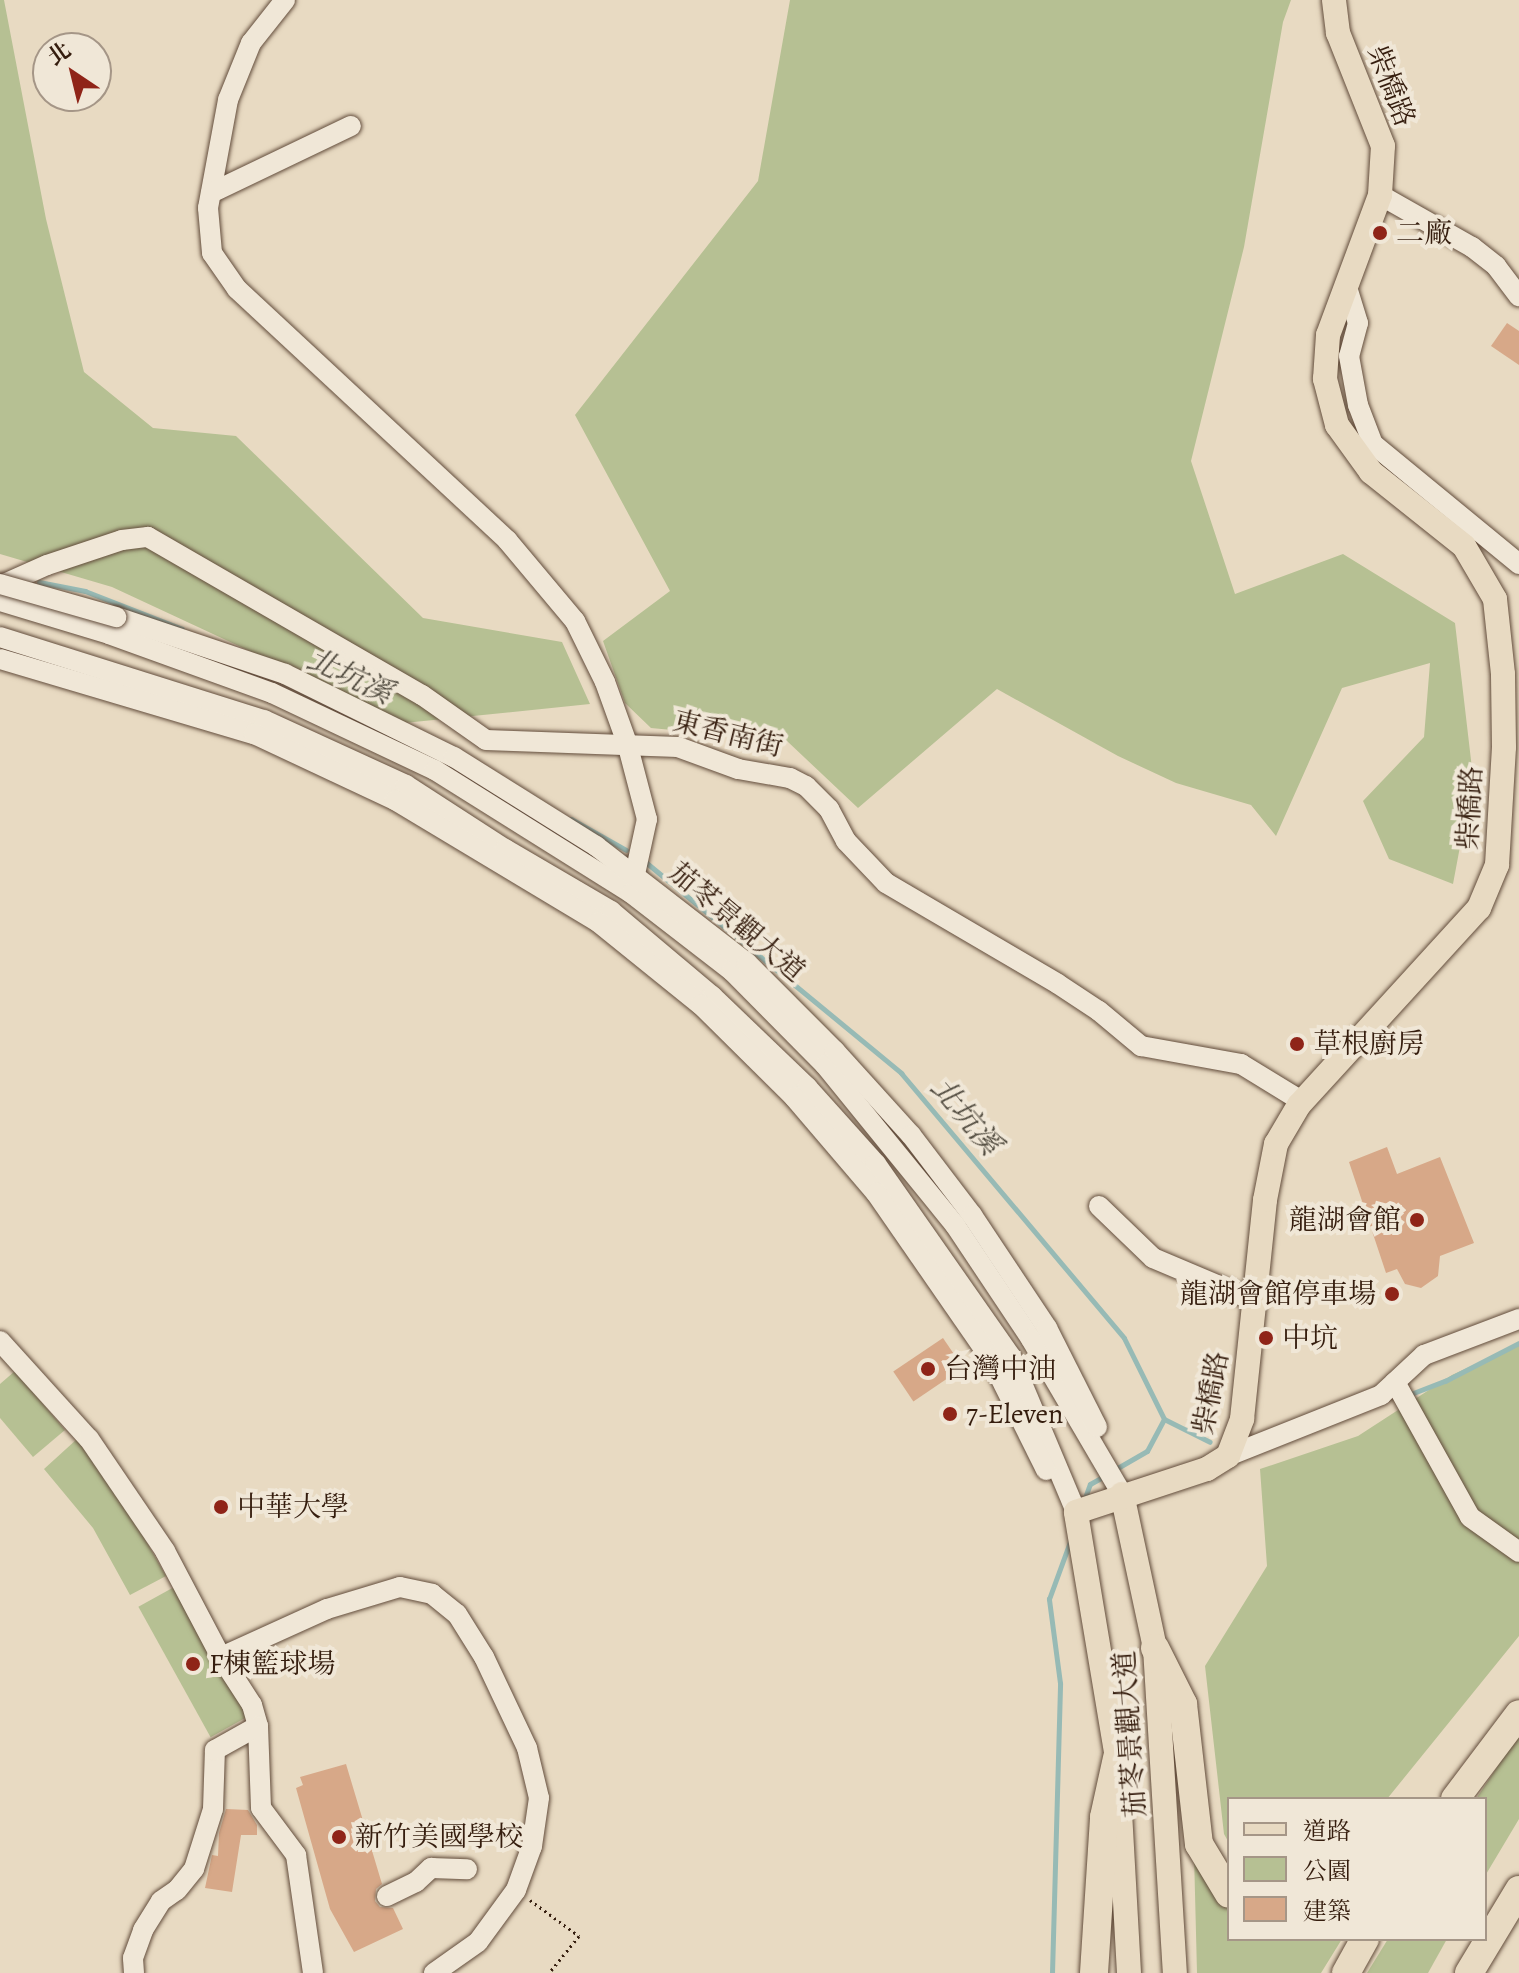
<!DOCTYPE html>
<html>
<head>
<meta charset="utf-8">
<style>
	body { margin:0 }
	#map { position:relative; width:1519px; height:1973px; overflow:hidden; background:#e8dac2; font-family:Alegreya,"Noto Serif TC",serif }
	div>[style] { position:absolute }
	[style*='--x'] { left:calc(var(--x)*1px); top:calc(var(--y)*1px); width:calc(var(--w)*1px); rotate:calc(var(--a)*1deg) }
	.green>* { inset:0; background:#b6c093; transform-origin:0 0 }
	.stream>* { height:5px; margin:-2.5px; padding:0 2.5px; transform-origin:2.5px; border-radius:2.5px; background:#97bab5 }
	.building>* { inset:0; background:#d7a888; transform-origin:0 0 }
	.path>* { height:3px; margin-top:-1.5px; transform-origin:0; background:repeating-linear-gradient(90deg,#351d0e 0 2px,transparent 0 6px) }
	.roads { filter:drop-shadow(0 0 2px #624c3b) drop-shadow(0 0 2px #624c3b) }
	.minor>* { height:20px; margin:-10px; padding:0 10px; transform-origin:10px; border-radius:10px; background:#f0e7d7 }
	.major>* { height:24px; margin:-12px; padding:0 12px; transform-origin:12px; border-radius:12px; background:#e8dac2 }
	.highway>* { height:28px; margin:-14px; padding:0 14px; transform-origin:14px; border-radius:14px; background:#e8dac2 }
	.bridges { filter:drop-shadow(0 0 2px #624c3b) drop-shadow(0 0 2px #624c3b) }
	.minor-bridge>* { height:20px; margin:-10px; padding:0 10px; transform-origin:10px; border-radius:10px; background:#f0e7d7 }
	.dots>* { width:22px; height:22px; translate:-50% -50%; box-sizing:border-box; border:4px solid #f0e7d7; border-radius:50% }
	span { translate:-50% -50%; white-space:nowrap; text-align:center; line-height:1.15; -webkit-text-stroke:8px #f0e7d7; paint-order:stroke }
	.street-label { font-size:28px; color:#351d0e }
	.poi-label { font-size:28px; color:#351d0e }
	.left { translate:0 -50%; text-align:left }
	.right { translate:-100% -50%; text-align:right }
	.water-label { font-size:30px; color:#524c40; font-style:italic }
	.legend { position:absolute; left:1227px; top:1797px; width:260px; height:144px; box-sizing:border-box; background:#f0e7d7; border:2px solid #a59687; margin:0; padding:10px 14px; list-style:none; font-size:24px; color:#351d0e }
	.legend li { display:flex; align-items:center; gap:16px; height:40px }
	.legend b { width:40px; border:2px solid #a59687 }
	.north { position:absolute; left:32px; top:32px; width:80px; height:80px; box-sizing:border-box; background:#f0e7d7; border:2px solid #a59687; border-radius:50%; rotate:325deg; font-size:22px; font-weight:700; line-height:32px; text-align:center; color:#351d0e }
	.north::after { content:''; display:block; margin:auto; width:28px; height:36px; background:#8f2418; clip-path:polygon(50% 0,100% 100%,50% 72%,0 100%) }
</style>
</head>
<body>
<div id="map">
	<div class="green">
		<div style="clip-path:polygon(0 0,4px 0,46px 219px,84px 372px,153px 428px,236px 436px,423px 618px,562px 642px,590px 704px,404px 723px,112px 587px,0 554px)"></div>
		<div style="clip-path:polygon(790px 0,1291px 0,1283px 22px,1244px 247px,1191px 461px,1235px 594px,1343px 554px,1455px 623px,1473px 777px,1453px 884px,1389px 859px,1363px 801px,1424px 737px,1430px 663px,1342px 688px,1276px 836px,1251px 805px,1176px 783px,1118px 756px,997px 689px,858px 808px,787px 741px,651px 728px,625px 703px,603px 641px,670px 591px,575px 415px,758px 181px)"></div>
		<div style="clip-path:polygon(1519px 1344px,1519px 1636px,1387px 1799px,1229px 1799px,1229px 1843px,1224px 1834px,1205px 1666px,1267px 1566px,1260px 1469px,1358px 1436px,1452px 1375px)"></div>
		<div style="clip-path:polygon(15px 1371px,65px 1430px,33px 1457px,0 1418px,0 1384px)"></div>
		<div style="clip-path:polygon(77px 1439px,125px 1504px,166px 1576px,130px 1595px,93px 1528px,44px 1469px)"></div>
		<div style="left:176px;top:1586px;width:149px;height:43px;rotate:61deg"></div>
		<div style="clip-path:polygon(1519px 1734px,1519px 1819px,1485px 1876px,1485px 1799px,1476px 1799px)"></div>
		<div style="clip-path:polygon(1194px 1854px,1229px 1906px,1229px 1939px,1342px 1939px,1321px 1973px,1197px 1973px)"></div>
		<div style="clip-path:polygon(1388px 1939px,1447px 1939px,1428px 1973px,1367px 1973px)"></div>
	</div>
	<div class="stream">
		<div style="--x:39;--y:582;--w:47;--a:11.1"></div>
		<div style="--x:85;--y:591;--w:104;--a:21.4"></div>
		<div style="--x:571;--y:819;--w:63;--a:29.4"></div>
		<div style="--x:643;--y:860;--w:335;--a:39.5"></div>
		<div style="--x:901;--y:1073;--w:346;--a:49.9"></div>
		<div style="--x:1124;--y:1338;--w:90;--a:63.7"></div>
		<div style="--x:1164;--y:1419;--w:51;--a:26.6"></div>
		<div style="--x:1408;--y:1395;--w:40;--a:-21"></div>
		<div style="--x:1445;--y:1381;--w:83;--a:-27.2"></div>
		<div style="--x:1114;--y:1470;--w:38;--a:-30"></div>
		<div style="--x:1147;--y:1451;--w:36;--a:-62"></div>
		<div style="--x:1083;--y:1503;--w:20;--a:-70"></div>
		<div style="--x:1090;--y:1484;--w:18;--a:-29"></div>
		<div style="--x:1052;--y:1973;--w:290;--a:-88.4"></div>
		<div style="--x:1060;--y:1683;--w:85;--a:-97.5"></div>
		<div style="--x:1049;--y:1599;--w:64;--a:-69.9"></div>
	</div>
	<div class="building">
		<div style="clip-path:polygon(1507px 323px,1519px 331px,1519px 365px,1491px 346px)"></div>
		<div style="clip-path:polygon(1387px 1147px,1397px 1174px,1440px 1157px,1474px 1243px,1440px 1256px,1438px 1276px,1421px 1288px,1405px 1284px,1397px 1269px,1386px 1273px,1349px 1162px)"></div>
		<div style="left:943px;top:1338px;width:36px;height:60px;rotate:56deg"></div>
		<div style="clip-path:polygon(346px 1764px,382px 1884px,376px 1889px,375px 1901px,380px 1907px,393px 1908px,403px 1929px,354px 1952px,330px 1909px,296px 1788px,303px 1785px,300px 1777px)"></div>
		<div style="clip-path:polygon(226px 1809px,248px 1810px,257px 1825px,257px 1835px,241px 1835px,232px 1892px,205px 1888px,212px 1855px,218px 1856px,219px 1833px)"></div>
	</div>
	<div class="path">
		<div style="--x:530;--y:1900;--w:61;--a:36.3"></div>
		<div style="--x:579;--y:1936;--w:48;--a:129"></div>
	</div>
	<div class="roads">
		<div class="minor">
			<div style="--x:285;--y:0;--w:55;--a:128.3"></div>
			<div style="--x:251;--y:43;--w:61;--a:112"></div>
			<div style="--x:228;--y:100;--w:110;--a:100.5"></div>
			<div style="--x:208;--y:208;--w:45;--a:84.9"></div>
			<div style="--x:212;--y:253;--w:44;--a:55.2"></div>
			<div style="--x:237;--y:289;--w:369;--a:42.9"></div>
			<div style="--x:507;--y:540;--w:106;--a:50"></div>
			<div style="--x:575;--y:621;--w:68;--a:63.8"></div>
			<div style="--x:605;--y:682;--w:65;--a:70.2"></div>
			<div style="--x:627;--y:743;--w:79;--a:75.3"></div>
			<div style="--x:647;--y:819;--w:71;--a:102.3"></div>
			<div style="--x:211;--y:193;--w:155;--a:-25.6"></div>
			<div style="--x:1380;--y:195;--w:106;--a:29.5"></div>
			<div style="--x:1472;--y:247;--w:31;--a:38"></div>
			<div style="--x:1496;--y:266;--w:38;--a:53"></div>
			<div style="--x:1346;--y:284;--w:41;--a:72.9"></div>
			<div style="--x:1358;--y:323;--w:34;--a:105"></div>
			<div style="--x:1349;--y:356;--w:50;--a:79.6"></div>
			<div style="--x:1358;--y:405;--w:42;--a:69"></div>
			<div style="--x:1373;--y:444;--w:189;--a:39.4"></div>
			<div style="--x:0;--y:586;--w:51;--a:-24.1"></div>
			<div style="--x:47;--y:565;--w:79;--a:-18.4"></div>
			<div style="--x:122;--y:540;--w:26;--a:-7"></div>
			<div style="--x:148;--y:537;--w:316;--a:30"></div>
			<div style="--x:422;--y:695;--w:78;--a:35.1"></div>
			<div style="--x:486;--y:740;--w:192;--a:2.1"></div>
			<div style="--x:678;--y:747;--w:64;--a:20.1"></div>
			<div style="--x:738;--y:769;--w:53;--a:9.8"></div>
			<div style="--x:790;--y:778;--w:18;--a:27"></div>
			<div style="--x:806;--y:786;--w:33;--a:45"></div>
			<div style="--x:829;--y:809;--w:36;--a:62"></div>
			<div style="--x:846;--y:841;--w:58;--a:46.4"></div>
			<div style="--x:886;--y:883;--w:199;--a:30.4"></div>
			<div style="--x:1058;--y:984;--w:49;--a:33.4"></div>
			<div style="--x:1099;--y:1011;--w:55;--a:39.8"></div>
			<div style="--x:1141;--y:1046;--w:102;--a:10.2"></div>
			<div style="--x:1241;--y:1064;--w:73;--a:31.5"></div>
			<div style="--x:0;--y:601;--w:114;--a:16.8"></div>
			<div style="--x:109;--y:634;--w:173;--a:19.9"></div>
			<div style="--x:272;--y:693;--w:180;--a:25.3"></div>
			<div style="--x:435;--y:770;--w:231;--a:32.1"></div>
			<div style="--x:631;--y:893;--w:128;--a:37.7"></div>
			<div style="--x:732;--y:971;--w:132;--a:45.3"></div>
			<div style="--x:825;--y:1065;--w:206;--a:50.9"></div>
			<div style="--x:955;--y:1225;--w:137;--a:56.3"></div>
			<div style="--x:1031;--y:1339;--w:180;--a:59.6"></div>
			<div style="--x:116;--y:617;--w:178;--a:18.6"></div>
			<div style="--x:285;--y:674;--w:188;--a:26.2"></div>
			<div style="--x:454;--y:757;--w:168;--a:32.1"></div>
			<div style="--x:596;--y:846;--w:191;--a:37.8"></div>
			<div style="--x:747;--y:963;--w:124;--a:45"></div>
			<div style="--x:835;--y:1051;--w:113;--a:47.9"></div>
			<div style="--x:911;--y:1135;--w:101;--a:52.7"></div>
			<div style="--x:972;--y:1215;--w:136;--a:56.4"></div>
			<div style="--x:1047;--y:1328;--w:111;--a:63.2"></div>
			<div style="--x:0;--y:637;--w:277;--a:17.5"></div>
			<div style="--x:264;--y:720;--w:156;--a:24.6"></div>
			<div style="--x:406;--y:785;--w:118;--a:32.9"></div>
			<div style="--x:505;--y:849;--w:123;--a:30.3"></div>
			<div style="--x:611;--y:911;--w:132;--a:40.1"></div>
			<div style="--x:712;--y:996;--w:132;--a:43.8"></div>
			<div style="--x:807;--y:1087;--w:103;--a:48.1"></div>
			<div style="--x:876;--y:1164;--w:236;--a:55"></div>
			<div style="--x:1011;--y:1357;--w:168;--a:67.2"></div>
			<div style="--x:0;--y:659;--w:265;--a:16.5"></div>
			<div style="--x:254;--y:734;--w:156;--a:25.1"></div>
			<div style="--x:395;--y:800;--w:237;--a:31"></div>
			<div style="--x:598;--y:922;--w:132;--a:38.9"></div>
			<div style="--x:701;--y:1005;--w:131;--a:44.7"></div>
			<div style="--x:794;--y:1097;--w:126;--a:49.5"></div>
			<div style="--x:876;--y:1193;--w:202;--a:55.3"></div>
			<div style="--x:991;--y:1359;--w:124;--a:63.6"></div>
			<div style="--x:1099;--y:1206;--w:75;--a:43.9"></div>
			<div style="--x:1153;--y:1258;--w:113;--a:22.9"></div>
			<div style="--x:0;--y:1341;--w:132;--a:47.8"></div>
			<div style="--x:89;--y:1439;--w:135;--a:55.8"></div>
			<div style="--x:165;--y:1551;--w:120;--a:62.2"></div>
			<div style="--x:221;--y:1657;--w:57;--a:57.1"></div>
			<div style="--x:252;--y:1705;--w:22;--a:74"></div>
			<div style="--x:258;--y:1726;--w:82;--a:87.9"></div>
			<div style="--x:261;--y:1808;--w:59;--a:53.3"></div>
			<div style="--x:296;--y:1855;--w:119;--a:81.8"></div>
			<div style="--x:1395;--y:1382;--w:154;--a:60.9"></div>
			<div style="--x:1470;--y:1517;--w:60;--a:35.5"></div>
			<div style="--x:1228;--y:1456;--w:165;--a:-21.7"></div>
			<div style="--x:1381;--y:1395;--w:59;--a:-42.9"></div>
			<div style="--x:1424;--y:1355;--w:102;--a:-20.8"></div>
			<div style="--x:221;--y:1657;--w:116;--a:-24.4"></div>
			<div style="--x:327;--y:1609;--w:76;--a:-16.8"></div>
			<div style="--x:400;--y:1587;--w:33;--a:12"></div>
			<div style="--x:432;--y:1594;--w:32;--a:39"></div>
			<div style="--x:457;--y:1614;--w:51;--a:57.9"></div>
			<div style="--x:484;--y:1657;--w:101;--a:64.7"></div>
			<div style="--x:527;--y:1748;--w:51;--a:76.5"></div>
			<div style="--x:539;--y:1798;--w:49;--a:98.3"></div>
			<div style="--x:532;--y:1846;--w:47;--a:110"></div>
			<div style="--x:516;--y:1890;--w:64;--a:126.2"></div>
			<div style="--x:478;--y:1942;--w:54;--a:144.8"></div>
			<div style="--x:387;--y:1896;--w:32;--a:-26"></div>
			<div style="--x:416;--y:1882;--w:21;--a:-43"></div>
			<div style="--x:431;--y:1868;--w:36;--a:2"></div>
			<div style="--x:134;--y:1973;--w:15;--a:-94"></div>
			<div style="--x:133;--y:1958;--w:30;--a:-70"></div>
			<div style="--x:143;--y:1930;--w:34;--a:-58"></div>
			<div style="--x:161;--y:1901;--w:19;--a:-35"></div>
			<div style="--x:177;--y:1890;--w:27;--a:-51"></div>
			<div style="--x:194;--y:1869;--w:63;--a:-72.4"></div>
			<div style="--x:213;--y:1809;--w:59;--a:-88.1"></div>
			<div style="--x:215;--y:1750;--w:49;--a:-29.2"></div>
		</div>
		<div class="major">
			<div style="--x:1122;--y:1494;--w:157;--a:77.9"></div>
			<div style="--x:1155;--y:1648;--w:326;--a:86.5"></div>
			<div style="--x:1129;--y:1973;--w:215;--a:-93.2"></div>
			<div style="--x:1117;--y:1758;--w:249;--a:-99.5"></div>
			<div style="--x:1076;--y:1512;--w:138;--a:-18.2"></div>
			<div style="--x:1207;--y:1469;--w:25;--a:-32"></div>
			<div style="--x:1228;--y:1456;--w:40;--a:-69"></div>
			<div style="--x:1242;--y:1419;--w:220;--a:-84"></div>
			<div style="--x:1265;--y:1200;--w:57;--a:-78.9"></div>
			<div style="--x:1276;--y:1144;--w:45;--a:-59.5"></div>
			<div style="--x:1299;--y:1105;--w:267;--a:-47.6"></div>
			<div style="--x:1479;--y:908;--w:47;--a:-67.3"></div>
			<div style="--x:1497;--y:865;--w:118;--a:-86.6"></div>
			<div style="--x:1504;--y:747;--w:73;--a:-90.8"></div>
			<div style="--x:1503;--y:674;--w:75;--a:-96.1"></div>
			<div style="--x:1495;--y:599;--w:61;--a:-120.3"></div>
			<div style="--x:1464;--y:546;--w:119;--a:-141.5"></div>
			<div style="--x:1371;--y:472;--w:58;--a:-125.9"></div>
			<div style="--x:1337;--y:425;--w:48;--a:-104.6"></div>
			<div style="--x:1325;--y:379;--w:44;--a:-86.1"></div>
			<div style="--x:1328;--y:335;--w:149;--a:-69.6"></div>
			<div style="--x:1380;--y:195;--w:49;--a:-86.5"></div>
			<div style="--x:1383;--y:146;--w:122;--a:-111.7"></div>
			<div style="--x:1338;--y:33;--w:33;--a:-97"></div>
		</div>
		<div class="highway">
			<div style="--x:1155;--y:1648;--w:63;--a:63.4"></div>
			<div style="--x:1183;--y:1704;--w:141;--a:83.5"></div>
			<div style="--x:1199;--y:1844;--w:58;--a:59"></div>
			<div style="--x:1455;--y:1799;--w:106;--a:-53"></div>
			<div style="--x:1094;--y:1973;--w:156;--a:-86.3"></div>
			<div style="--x:1104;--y:1817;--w:60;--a:-77.6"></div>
			<div style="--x:1346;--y:1973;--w:39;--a:-61"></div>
			<div style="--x:1469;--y:1973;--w:97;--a:-58.9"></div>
		</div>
	</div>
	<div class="bridges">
		<div class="minor-bridge">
			<div style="--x:0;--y:584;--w:121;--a:15.9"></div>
		</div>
	</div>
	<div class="dots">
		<div style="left:1380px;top:233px;background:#8f2418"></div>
		<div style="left:1297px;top:1044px;background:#8f2418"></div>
		<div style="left:1417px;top:1220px;background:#8f2418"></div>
		<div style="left:1392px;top:1294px;background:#8f2418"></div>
		<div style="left:1266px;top:1338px;background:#8f2418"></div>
		<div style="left:928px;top:1369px;background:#8f2418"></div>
		<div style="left:950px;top:1414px;background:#8f2418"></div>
		<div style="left:221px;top:1507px;background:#8f2418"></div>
		<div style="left:193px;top:1664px;background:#8f2418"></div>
		<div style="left:339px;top:1837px;background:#8f2418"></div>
	</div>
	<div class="street-label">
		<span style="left:1391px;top:86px;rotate:69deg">柴橋路</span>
		<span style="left:728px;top:734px;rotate:14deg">東香南街</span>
		<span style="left:1470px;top:808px;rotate:-87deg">柴橋路</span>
		<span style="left:737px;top:922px;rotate:40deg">茄苳景觀大道</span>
		<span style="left:1211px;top:1393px;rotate:-79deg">柴橋路</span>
		<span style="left:1130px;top:1734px;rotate:-94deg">茄苳景觀大道</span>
	</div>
	<div class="poi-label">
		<span class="left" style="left:1396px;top:233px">二廠</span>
		<span class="left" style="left:1313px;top:1044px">草根廚房</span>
		<span class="right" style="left:1401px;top:1220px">龍湖會館</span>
		<span class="right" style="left:1376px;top:1294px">龍湖會館停車場</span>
		<span class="left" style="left:1282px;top:1338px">中坑</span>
		<span class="left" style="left:944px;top:1369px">台灣中油</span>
		<span class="left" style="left:966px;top:1414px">7-Eleven</span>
		<span class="left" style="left:237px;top:1507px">中華大學</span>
		<span class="left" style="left:209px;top:1664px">F棟籃球場</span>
		<span class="left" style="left:355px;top:1837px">新竹美國學校</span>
	</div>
	<div class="water-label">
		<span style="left:350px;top:676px;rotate:25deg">北坑溪</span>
		<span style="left:966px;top:1116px;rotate:50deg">北坑溪</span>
	</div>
	<ul class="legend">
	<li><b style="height:10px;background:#e8dac2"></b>道路</li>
	<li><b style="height:22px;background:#b6c093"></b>公園</li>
	<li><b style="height:22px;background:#d7a888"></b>建築</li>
	</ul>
	<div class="north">北</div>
</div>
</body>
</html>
